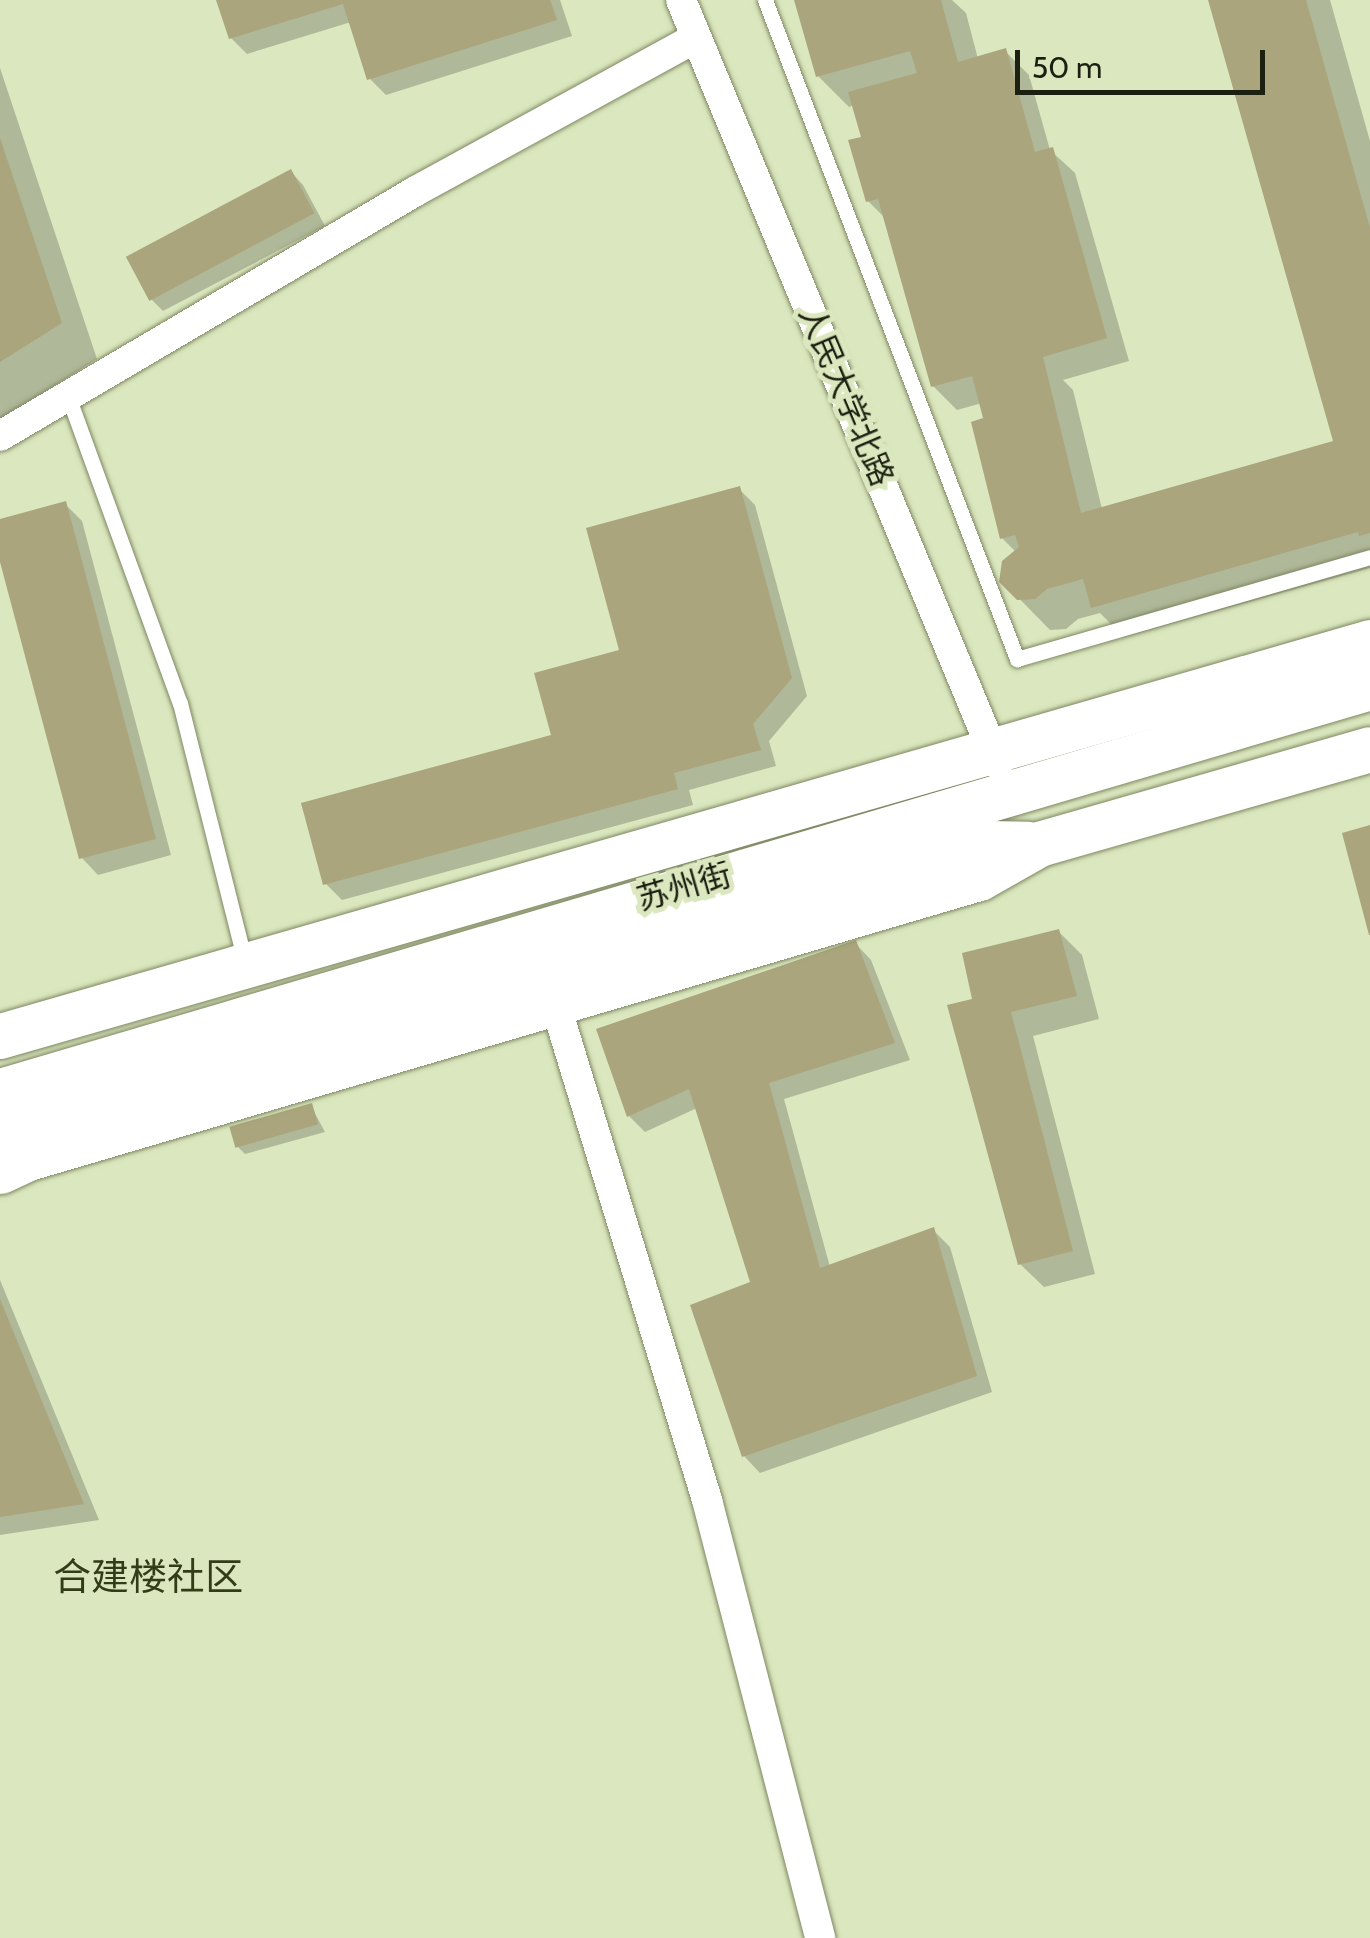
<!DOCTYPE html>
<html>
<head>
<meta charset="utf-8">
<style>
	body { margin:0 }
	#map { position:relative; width:1370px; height:1938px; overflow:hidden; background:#dbe7be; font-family:Cabin,"Noto Sans SC",sans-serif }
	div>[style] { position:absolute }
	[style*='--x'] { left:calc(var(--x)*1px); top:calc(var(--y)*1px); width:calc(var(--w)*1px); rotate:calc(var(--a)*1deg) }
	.shadow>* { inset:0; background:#0003 }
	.building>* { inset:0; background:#aaa57c; transform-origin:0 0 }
	.roads { filter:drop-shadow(0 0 2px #7d8762) drop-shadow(0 0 2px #7d8762) }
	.lane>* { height:15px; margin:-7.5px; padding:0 7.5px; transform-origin:7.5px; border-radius:7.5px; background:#fff }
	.street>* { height:30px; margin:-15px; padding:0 15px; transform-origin:15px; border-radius:15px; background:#fff }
	.secondary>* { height:45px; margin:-22.5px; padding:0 22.5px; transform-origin:22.5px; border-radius:22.5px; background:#fff }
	span { translate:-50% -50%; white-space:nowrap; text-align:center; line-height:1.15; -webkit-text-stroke:10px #dbe7be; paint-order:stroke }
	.street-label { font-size:32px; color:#1c2011 }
	.quarter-label { font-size:38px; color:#333c19 }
	.scale { position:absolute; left:1015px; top:50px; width:250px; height:45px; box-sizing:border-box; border:5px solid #1c2011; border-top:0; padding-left:12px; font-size:30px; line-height:35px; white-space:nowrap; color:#1c2011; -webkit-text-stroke:8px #dbe7be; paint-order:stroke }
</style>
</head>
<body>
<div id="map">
	<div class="shadow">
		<div style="clip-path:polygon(218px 0,560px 0,572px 36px,386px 95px,370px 79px,351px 22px,247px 54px,231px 38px)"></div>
		<div style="clip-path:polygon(797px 0,952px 0,966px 13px,978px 59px,1005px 51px,1029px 75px,1050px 150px,1075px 173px,1129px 361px,1063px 380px,1073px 390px,1102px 509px,1338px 450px,1211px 0,1330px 0,1370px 141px,1370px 568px,1124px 637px,1100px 613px,1078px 619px,1066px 629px,1050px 630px,1002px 581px,1016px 552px,1002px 538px,982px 403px,957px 410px,933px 386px,886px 219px,868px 201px,864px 138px,854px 105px,849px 107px,818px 76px)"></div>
		<div style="clip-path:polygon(0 68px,97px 359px,0 420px)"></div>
		<div style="clip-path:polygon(291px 172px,303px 185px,325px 226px,163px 311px,151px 299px,129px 258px)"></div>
		<div style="clip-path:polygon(739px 489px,755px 505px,807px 696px,769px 741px,776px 766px,689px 790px,693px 805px,342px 900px,325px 883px,554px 737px,622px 652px)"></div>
		<div style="clip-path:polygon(65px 504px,82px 521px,171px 855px,98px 875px,82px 858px,0 552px,0 521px)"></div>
		<div style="clip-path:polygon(1058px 931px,1082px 955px,1099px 1019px,1033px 1036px,1095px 1274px,1044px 1287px,1020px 1264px,975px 1001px)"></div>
		<div style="clip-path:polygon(855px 943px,871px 960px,910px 1060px,784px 1099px,830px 1267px,933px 1230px,950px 1247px,992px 1392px,760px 1473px,744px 1456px,754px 1283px,697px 1108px,645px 1132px,629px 1116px)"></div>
		<div style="clip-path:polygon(311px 1106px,325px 1132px,245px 1154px,237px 1146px)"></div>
		<div style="clip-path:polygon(0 1280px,99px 1520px,0 1535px)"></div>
	</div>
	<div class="building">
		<div style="clip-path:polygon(216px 0,550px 0,557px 20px,367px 80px,343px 4px,229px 39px)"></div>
		<div style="clip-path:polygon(794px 0,941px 0,958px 62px,1006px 48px,1035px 152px,1053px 147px,1107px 338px,1043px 357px,1081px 513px,1333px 441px,1208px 0,1306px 0,1370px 228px,1370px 533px,1359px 536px,1358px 532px,1091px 608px,1083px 579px,1047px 589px,1035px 599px,1017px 600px,999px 582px,1002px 561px,1019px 547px,1015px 535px,1000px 539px,971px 422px,983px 418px,972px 376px,931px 387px,878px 199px,866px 202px,848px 140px,861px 137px,848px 92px,917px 73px,910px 51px,816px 77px)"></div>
		<div style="clip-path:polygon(0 138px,62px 323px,0 362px)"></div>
		<div style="left:291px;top:169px;width:50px;height:187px;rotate:62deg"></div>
		<div style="clip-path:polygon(740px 486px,792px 678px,753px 724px,761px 750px,674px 773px,678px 789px,323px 885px,301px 803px,551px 735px,534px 673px,619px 650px,586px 528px)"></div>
		<div style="clip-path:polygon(66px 501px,156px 839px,79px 859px,0 562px,0 519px)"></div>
		<div style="clip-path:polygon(1370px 825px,1370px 935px,1369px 935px,1342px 833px)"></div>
		<div style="clip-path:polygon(1059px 929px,1077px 996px,1011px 1012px,1073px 1251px,1018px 1265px,947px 1005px,972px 999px,962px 953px)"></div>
		<div style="clip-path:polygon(856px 940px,895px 1043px,769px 1083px,820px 1268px,934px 1227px,977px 1376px,742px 1457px,690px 1305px,750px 1282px,689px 1089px,627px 1117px,596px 1029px)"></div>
		<div style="left:312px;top:1103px;width:22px;height:86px;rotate:74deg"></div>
		<div style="clip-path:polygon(0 1299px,84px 1504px,0 1517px)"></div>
	</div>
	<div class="roads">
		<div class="lane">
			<div style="--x:765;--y:0;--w:706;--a:69.07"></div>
			<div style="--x:1017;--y:659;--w:367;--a:-16.1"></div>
			<div style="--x:68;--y:396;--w:327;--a:70"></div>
			<div style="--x:180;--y:703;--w:266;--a:75.9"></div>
		</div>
		<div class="street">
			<div style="--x:681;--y:0;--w:827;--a:67.47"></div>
			<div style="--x:0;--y:436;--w:483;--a:-30.5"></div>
			<div style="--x:416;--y:191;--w:319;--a:-28.7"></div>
			<div style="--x:555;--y:1003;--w:520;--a:72.99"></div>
			<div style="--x:707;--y:1500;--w:452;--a:75.5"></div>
		</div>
		<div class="secondary">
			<div style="--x:0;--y:1036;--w:1426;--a:-16.04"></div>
			<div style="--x:0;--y:1091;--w:1428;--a:-16.43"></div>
			<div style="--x:0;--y:1131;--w:75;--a:-21.1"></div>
			<div style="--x:70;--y:1104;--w:954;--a:-15.87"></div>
			<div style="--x:988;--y:843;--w:39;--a:1"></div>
			<div style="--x:0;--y:1171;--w:31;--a:-25"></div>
			<div style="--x:28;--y:1158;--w:991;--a:-16.41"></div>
			<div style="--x:979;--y:878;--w:69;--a:-29.5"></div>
			<div style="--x:1039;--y:844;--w:344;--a:-16"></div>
		</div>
	</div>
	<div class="street-label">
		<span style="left:846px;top:396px;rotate:67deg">人民大学北路</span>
		<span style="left:684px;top:887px;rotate:-16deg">苏州街</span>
	</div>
	<div class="quarter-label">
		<span style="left:148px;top:1577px">合建楼社区</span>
	</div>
	<div class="scale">50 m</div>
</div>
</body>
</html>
